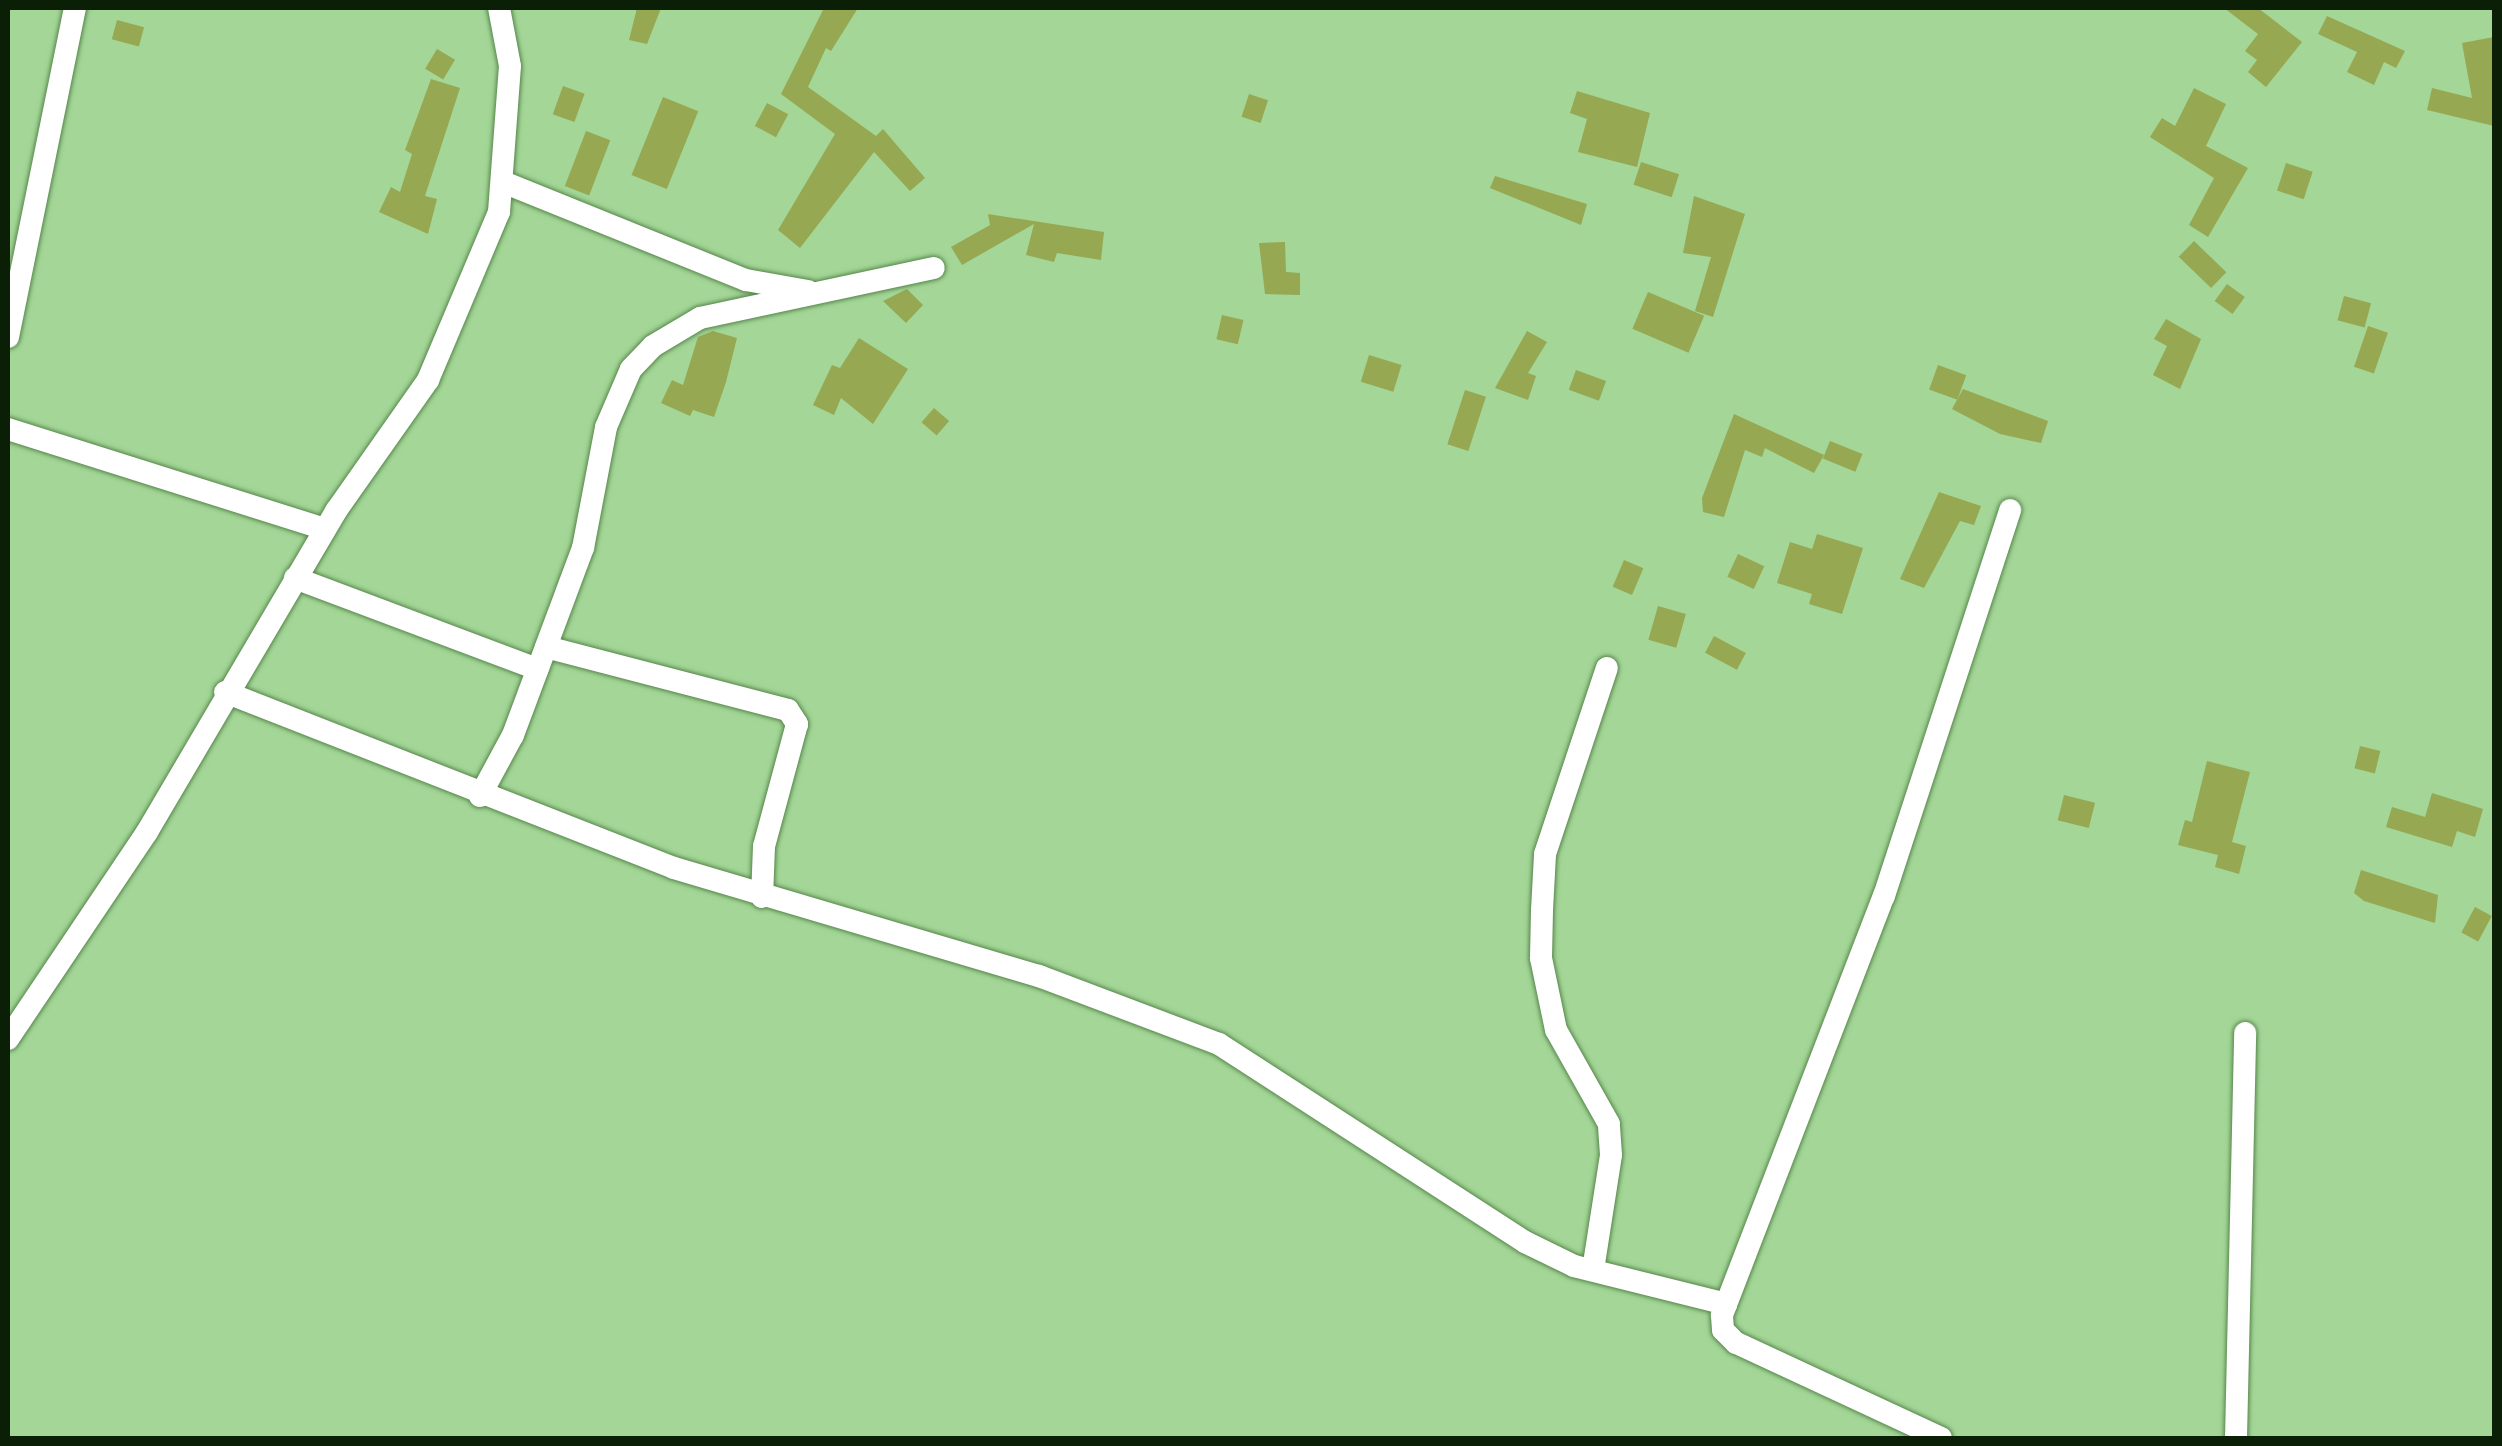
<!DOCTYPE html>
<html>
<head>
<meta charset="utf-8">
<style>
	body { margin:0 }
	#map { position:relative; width:2502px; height:1446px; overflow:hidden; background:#a3d697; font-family:Georgia,serif }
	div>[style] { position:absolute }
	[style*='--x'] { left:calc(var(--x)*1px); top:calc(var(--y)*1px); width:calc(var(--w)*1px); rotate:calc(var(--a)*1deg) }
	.building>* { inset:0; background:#96a851; transform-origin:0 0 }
	.roads { filter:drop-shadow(0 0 2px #57864b) drop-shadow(0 0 2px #57864b) }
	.street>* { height:22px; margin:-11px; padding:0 11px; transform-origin:11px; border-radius:11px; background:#fff }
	span { translate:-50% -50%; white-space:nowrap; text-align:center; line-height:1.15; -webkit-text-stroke:9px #b0e3a3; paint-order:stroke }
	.frame { position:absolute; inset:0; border:10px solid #0b1e06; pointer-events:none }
</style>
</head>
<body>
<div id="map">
	<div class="building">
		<div style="clip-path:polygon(637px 8px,661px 8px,647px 44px,629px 40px)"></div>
		<div style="clip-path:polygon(824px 8px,858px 8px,831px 51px,826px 48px,808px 87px,876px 136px,883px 129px,925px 178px,910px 191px,874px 152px,800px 248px,778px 230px,835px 134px,781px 94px)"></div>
		<div style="clip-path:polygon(2224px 8px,2258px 8px,2302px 42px,2266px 87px,2248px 72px,2257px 60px,2245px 51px,2258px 34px)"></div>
		<div style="clip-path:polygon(2327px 16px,2405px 51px,2396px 68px,2384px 62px,2374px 85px,2347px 72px,2357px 52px,2318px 34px)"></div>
		<div style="left:117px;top:20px;width:28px;height:20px;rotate:15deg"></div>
		<div style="clip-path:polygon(2494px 37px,2494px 126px,2427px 110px,2432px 88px,2472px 98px,2462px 43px)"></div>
		<div style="left:437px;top:49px;width:21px;height:23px;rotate:31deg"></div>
		<div style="clip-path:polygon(431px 79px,460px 88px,425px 196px,437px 199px,428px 234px,379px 212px,391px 187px,400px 192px,412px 154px,405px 150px)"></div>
		<div style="left:563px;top:86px;width:23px;height:30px;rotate:20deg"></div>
		<div style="clip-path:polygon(2194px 88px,2226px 104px,2206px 146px,2248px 168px,2208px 237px,2189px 225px,2214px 178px,2150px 137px,2162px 118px,2175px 126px)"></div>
		<div style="clip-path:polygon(1577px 91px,1650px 113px,1637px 167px,1578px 152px,1587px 119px,1570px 113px)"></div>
		<div style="left:1249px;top:94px;width:20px;height:24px;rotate:18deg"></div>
		<div style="left:663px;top:97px;width:38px;height:84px;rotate:22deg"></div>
		<div style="left:767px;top:103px;width:24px;height:26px;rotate:28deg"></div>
		<div style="left:586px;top:131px;width:26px;height:59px;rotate:21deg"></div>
		<div style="left:1641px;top:162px;width:40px;height:24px;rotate:18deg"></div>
		<div style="left:2286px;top:163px;width:28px;height:29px;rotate:18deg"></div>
		<div style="clip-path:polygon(1495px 176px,1587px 204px,1581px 225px,1490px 188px)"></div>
		<div style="clip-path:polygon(1694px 196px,1745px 214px,1713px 317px,1695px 311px,1711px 257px,1683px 253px)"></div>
		<div style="clip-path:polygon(988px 214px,1104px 232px,1101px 260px,1057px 253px,1054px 262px,1026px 255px,1034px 224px,962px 265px,951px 247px,990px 225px)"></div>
		<div style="left:2194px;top:241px;width:45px;height:22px;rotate:44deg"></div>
		<div style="clip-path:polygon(1285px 242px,1286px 272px,1300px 273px,1300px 295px,1265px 294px,1259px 243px)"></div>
		<div style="left:2227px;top:284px;width:22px;height:21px;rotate:36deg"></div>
		<div style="clip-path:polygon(907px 289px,923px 305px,906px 323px,883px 301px)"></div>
		<div style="left:1648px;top:292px;width:61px;height:40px;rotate:23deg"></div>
		<div style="left:2344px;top:296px;width:28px;height:25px;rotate:15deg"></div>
		<div style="left:1222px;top:315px;width:22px;height:25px;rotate:13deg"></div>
		<div style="clip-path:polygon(2166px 319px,2201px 339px,2180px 389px,2153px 375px,2167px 346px,2154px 339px)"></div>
		<div style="left:2368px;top:326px;width:21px;height:43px;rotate:19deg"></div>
		<div style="clip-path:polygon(713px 331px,737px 338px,726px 382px,714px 417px,693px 410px,690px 416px,661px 403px,672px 380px,683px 385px,698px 337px)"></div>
		<div style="clip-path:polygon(1527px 331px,1547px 342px,1528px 373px,1536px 376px,1528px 400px,1495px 388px)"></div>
		<div style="clip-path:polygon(859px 338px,908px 369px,873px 424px,841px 398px,834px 415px,813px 405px,832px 365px,840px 368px)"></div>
		<div style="left:1369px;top:355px;width:34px;height:28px;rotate:17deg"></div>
		<div style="left:1938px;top:365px;width:30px;height:26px;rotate:20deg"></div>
		<div style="left:1576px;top:370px;width:32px;height:21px;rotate:20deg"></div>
		<div style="clip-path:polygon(1963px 389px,2048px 421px,2041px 443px,2000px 434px,1952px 409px)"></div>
		<div style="left:1465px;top:390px;width:22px;height:57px;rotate:18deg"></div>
		<div style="left:934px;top:408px;width:20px;height:19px;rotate:41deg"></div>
		<div style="clip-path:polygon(1734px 414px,1824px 455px,1814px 473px,1765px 448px,1762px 457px,1745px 450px,1724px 517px,1703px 512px,1702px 498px)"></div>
		<div style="left:1830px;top:441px;width:35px;height:19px;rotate:22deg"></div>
		<div style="clip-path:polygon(1939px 492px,1981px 506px,1974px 525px,1960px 521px,1924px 588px,1900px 579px)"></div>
		<div style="clip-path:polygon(1817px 534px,1863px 548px,1842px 614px,1809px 604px,1812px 594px,1777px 583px,1790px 542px,1812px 549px)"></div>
		<div style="left:1738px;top:554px;width:29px;height:25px;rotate:25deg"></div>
		<div style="left:1624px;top:560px;width:21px;height:29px;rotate:23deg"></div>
		<div style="left:1658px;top:606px;width:29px;height:35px;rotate:16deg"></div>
		<div style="left:1714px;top:636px;width:36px;height:19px;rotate:28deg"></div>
		<div style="left:2360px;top:746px;width:21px;height:23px;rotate:14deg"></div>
		<div style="clip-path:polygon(2207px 761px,2250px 772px,2232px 842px,2246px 846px,2239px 874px,2215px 867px,2218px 855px,2178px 845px,2185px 820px,2192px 822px)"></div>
		<div style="clip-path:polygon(2432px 793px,2483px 809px,2475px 837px,2457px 831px,2452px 847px,2386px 827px,2392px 807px,2425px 817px)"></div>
		<div style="left:2064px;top:795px;width:32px;height:26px;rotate:14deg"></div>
		<div style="clip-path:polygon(2361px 870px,2438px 895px,2435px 923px,2364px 901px,2354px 893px)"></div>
		<div style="left:2475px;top:907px;width:19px;height:29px;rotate:28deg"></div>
	</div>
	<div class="roads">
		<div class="street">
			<div style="--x:503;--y:182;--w:262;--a:22"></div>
			<div style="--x:746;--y:280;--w:63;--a:10.1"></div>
			<div style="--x:8;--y:337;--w:336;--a:-78.5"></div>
			<div style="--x:8;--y:429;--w:332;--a:17.5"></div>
			<div style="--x:295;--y:578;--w:259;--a:20.6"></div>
			<div style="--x:546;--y:647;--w:250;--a:14.6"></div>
			<div style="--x:788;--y:710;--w:17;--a:57"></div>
			<div style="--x:797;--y:724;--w:126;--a:105.1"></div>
			<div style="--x:764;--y:846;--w:51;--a:92.2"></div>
			<div style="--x:225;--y:692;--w:482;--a:21.4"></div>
			<div style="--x:674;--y:868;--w:381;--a:16.5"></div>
			<div style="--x:1039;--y:976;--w:192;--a:20.7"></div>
			<div style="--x:1219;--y:1044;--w:364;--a:32.9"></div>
			<div style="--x:1525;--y:1242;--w:55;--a:26.1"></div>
			<div style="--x:1574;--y:1266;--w:157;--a:14"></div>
			<div style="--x:480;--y:796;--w:69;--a:-61.6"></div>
			<div style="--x:513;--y:735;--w:200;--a:-69.5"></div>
			<div style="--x:583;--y:548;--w:123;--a:-79.2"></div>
			<div style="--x:606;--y:427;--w:63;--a:-66.7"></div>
			<div style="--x:631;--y:369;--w:32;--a:-46"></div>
			<div style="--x:653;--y:346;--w:55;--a:-30.8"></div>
			<div style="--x:700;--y:318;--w:239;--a:-12.1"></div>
			<div style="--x:8;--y:1039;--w:249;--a:-56.1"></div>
			<div style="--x:147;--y:832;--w:373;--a:-59.5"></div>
			<div style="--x:336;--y:511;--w:160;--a:-54.9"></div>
			<div style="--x:428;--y:380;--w:182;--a:-67.1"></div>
			<div style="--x:499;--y:212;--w:146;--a:-85.7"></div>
			<div style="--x:510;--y:66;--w:59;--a:-100.7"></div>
			<div style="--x:1593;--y:1270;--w:116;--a:-81.1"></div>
			<div style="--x:1611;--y:1155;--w:31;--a:-94"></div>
			<div style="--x:1609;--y:1124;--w:108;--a:-119.4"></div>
			<div style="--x:1556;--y:1030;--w:74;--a:-101.8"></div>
			<div style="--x:1541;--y:958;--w:48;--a:-88.8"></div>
			<div style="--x:1542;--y:910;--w:56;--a:-86.9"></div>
			<div style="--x:1545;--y:854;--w:196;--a:-71.6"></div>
			<div style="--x:1941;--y:1438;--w:226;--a:-155.1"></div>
			<div style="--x:1736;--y:1343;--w:18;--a:-135"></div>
			<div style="--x:1723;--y:1330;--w:15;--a:-94"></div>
			<div style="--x:1722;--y:1315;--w:449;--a:-68.9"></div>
			<div style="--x:1884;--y:896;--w:406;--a:-71.9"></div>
			<div style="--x:2236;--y:1438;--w:405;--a:-88.7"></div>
		</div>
	</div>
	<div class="frame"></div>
</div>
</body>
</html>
